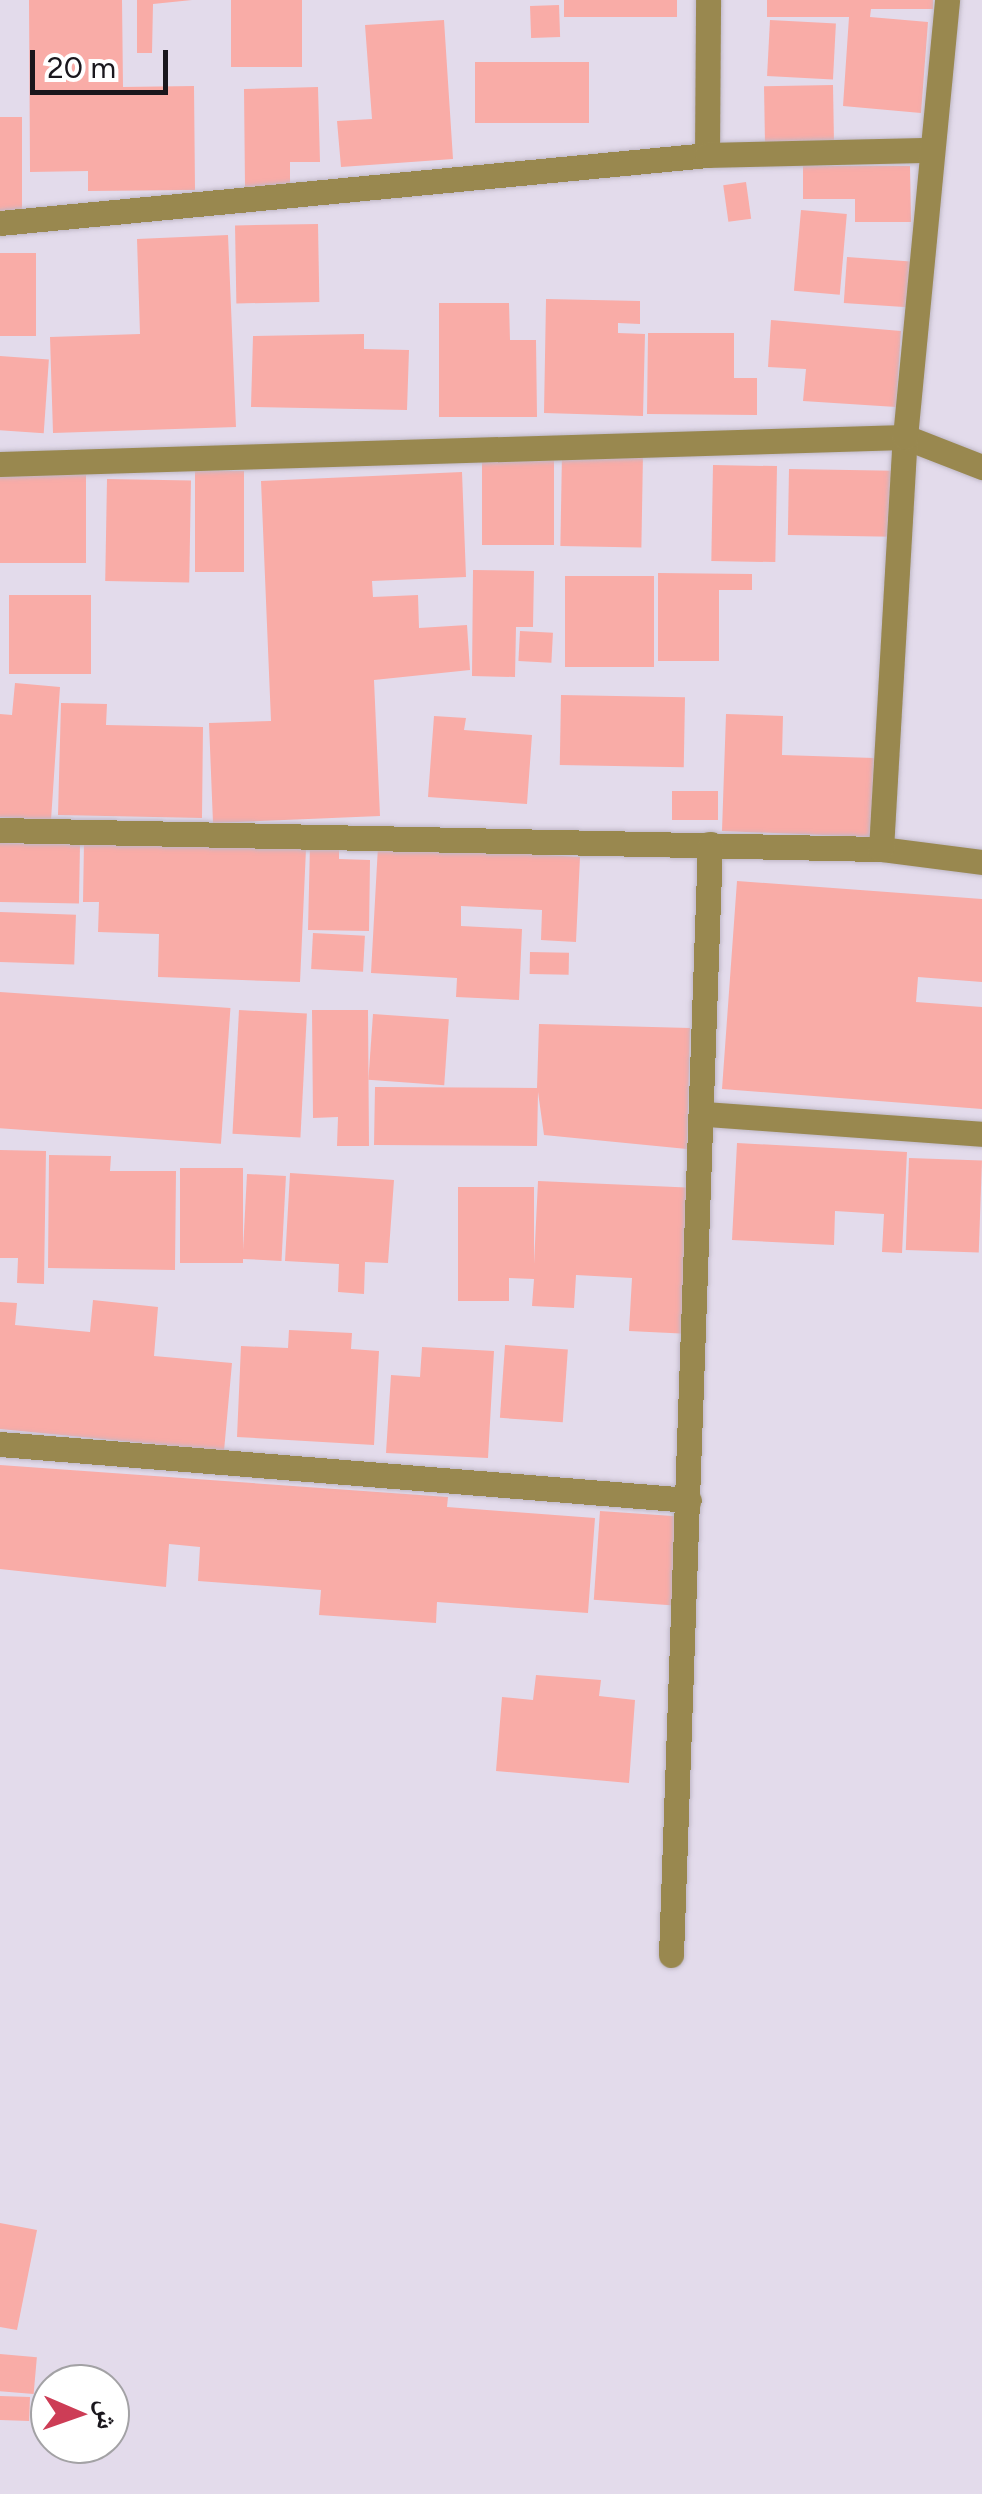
<!DOCTYPE html>
<html>
<head>
<meta charset="utf-8">
<style>
	body { margin:0 }
	#map { position:relative; width:982px; height:2494px; overflow:hidden; background:#e3dbeb; font-family:Figtree,"Noto Naskh Arabic",sans-serif }
	div>[style] { position:absolute }
	[style*='--x'] { left:calc(var(--x)*1px); top:calc(var(--y)*1px); width:calc(var(--w)*1px); rotate:calc(var(--a)*1deg) }
	.building>* { inset:0; background:#f9aca7; transform-origin:0 0 }
	.roads { filter:drop-shadow(0 0 2px #bfb8c6) drop-shadow(0 0 2px #bfb8c6) }
	.minor>* { height:25px; margin:-12.5px; padding:0 12.5px; transform-origin:12.5px; border-radius:12.5px; background:#99884f }
	span { translate:-50% -50%; white-space:nowrap; text-align:center; line-height:1.15; -webkit-text-stroke:8px #fff; paint-order:stroke }
	.north { position:absolute; left:30px; top:2364px; width:100px; height:100px; box-sizing:border-box; background:#fff; border:2px solid #a3a2a5; border-radius:50%; rotate:92deg; font-size:28px; font-weight:700; line-height:40px; text-align:center; color:#1a171d }
	.north::after { content:''; display:block; margin:auto; width:35px; height:45px; background:#cd3d56; clip-path:polygon(50% 0,100% 100%,50% 72%,0 100%) }
	.scale { position:absolute; left:30px; top:50px; width:138px; height:45px; box-sizing:border-box; border:5px solid #1a171d; border-top:0; padding-left:12px; font-size:30px; line-height:35px; white-space:nowrap; color:#1a171d; -webkit-text-stroke:8px #fff; paint-order:stroke }
</style>
</head>
<body>
<div id="map">
	<div class="building">
		<div style="clip-path:polygon(29px 0,122px 0,123px 87px,194px 86px,195px 190px,88px 191px,88px 171px,30px 172px)"></div>
		<div style="clip-path:polygon(137px 0,192px 0,153px 4px,152px 53px,137px 53px)"></div>
		<div style="left:231px;top:0;width:71px;height:67px"></div>
		<div style="left:564px;top:0;width:113px;height:17px"></div>
		<div style="clip-path:polygon(767px 0,933px 0,933px 9px,871px 9px,870px 17px,928px 22px,921px 113px,843px 106px,849px 17px,767px 17px)"></div>
		<div style="left:559px;top:5px;width:32px;height:29px;rotate:88deg"></div>
		<div style="clip-path:polygon(444px 20px,453px 159px,341px 167px,337px 121px,372px 119px,365px 25px)"></div>
		<div style="left:770px;top:20px;width:66px;height:56px;rotate:3deg"></div>
		<div style="left:589px;top:62px;width:61px;height:114px;rotate:90deg"></div>
		<div style="left:833px;top:85px;width:57px;height:69px;rotate:89deg"></div>
		<div style="clip-path:polygon(318px 87px,320px 162px,290px 162px,290px 186px,245px 187px,244px 89px)"></div>
		<div style="left:0;top:117px;width:22px;height:96px"></div>
		<div style="clip-path:polygon(803px 166px,910px 166px,911px 222px,855px 222px,855px 199px,803px 199px)"></div>
		<div style="left:746px;top:182px;width:37px;height:23px;rotate:82deg"></div>
		<div style="left:801px;top:210px;width:46px;height:81px;rotate:5deg"></div>
		<div style="left:318px;top:224px;width:78px;height:83px;rotate:89deg"></div>
		<div style="clip-path:polygon(228px 235px,236px 427px,53px 433px,50px 337px,140px 334px,137px 239px)"></div>
		<div style="left:0;top:253px;width:36px;height:83px"></div>
		<div style="left:847px;top:257px;width:64px;height:46px;rotate:4deg"></div>
		<div style="clip-path:polygon(546px 299px,640px 301px,640px 324px,618px 323px,618px 333px,645px 334px,643px 416px,544px 413px)"></div>
		<div style="clip-path:polygon(439px 303px,509px 303px,510px 340px,536px 340px,537px 417px,439px 417px)"></div>
		<div style="clip-path:polygon(771px 320px,901px 331px,896px 407px,803px 401px,806px 369px,768px 367px)"></div>
		<div style="clip-path:polygon(648px 333px,734px 333px,734px 378px,757px 378px,757px 415px,647px 414px)"></div>
		<div style="clip-path:polygon(364px 334px,364px 349px,409px 350px,407px 410px,251px 407px,253px 336px)"></div>
		<div style="left:0;top:356px;width:49px;height:74px;rotate:4deg"></div>
		<div style="left:562px;top:453px;width:81px;height:93px;rotate:1deg"></div>
		<div style="left:554px;top:457px;width:88px;height:72px;rotate:90deg"></div>
		<div style="left:713px;top:465px;width:64px;height:96px;rotate:1deg"></div>
		<div style="left:789px;top:469px;width:105px;height:66px;rotate:1deg"></div>
		<div style="left:244px;top:471px;width:101px;height:49px;rotate:90deg"></div>
		<div style="clip-path:polygon(462px 472px,466px 577px,372px 581px,373px 597px,418px 595px,419px 628px,467px 625px,470px 670px,374px 680px,380px 816px,213px 823px,209px 723px,271px 721px,261px 481px)"></div>
		<div style="left:86px;top:475px;width:88px;height:86px;rotate:90deg"></div>
		<div style="left:107px;top:479px;width:84px;height:102px;rotate:1deg"></div>
		<div style="clip-path:polygon(473px 570px,534px 571px,533px 627px,516px 627px,515px 677px,472px 676px)"></div>
		<div style="clip-path:polygon(658px 573px,752px 574px,752px 590px,719px 590px,719px 661px,658px 661px)"></div>
		<div style="left:565px;top:576px;width:89px;height:91px"></div>
		<div style="left:9px;top:595px;width:82px;height:79px"></div>
		<div style="left:520px;top:631px;width:33px;height:30px;rotate:3deg"></div>
		<div style="clip-path:polygon(15px 683px,60px 687px,51px 820px,0 817px,0 714px,12px 715px)"></div>
		<div style="left:561px;top:695px;width:124px;height:70px;rotate:1deg"></div>
		<div style="clip-path:polygon(61px 703px,107px 704px,106px 725px,203px 727px,202px 818px,58px 815px)"></div>
		<div style="clip-path:polygon(726px 714px,783px 716px,782px 755px,874px 758px,872px 837px,722px 831px)"></div>
		<div style="clip-path:polygon(434px 716px,466px 718px,464px 730px,532px 735px,527px 804px,428px 797px)"></div>
		<div style="left:672px;top:791px;width:46px;height:29px"></div>
		<div style="clip-path:polygon(84px 842px,306px 849px,300px 982px,158px 977px,159px 934px,98px 932px,99px 902px,83px 902px)"></div>
		<div style="left:0;top:843px;width:80px;height:59px;rotate:1deg"></div>
		<div style="clip-path:polygon(310px 844px,339px 845px,339px 859px,370px 860px,369px 931px,308px 930px)"></div>
		<div style="clip-path:polygon(378px 846px,580px 857px,576px 942px,541px 940px,542px 910px,461px 906px,461px 926px,522px 929px,519px 1000px,456px 997px,457px 978px,371px 973px)"></div>
		<div style="clip-path:polygon(737px 881px,982px 899px,982px 982px,918px 977px,916px 1002px,982px 1007px,982px 1109px,722px 1089px)"></div>
		<div style="left:0;top:912px;width:76px;height:50px;rotate:2deg"></div>
		<div style="left:313px;top:933px;width:52px;height:36px;rotate:3deg"></div>
		<div style="left:530px;top:952px;width:39px;height:22px;rotate:1deg"></div>
		<div style="left:0;top:992px;width:231px;height:136px;rotate:4deg"></div>
		<div style="left:239px;top:1010px;width:68px;height:124px;rotate:3deg"></div>
		<div style="clip-path:polygon(312px 1010px,368px 1010px,369px 1146px,337px 1146px,338px 1117px,313px 1118px)"></div>
		<div style="left:373px;top:1014px;width:76px;height:66px;rotate:4deg"></div>
		<div style="clip-path:polygon(539px 1024px,690px 1028px,687px 1149px,544px 1135px,538px 1092px,537px 1146px,374px 1145px,375px 1087px,537px 1088px)"></div>
		<div style="clip-path:polygon(737px 1143px,907px 1152px,902px 1253px,882px 1252px,884px 1214px,835px 1211px,834px 1245px,732px 1240px)"></div>
		<div style="clip-path:polygon(0 1150px,46px 1151px,44px 1284px,17px 1283px,18px 1258px,0 1258px)"></div>
		<div style="clip-path:polygon(49px 1155px,111px 1156px,110px 1171px,176px 1171px,175px 1270px,48px 1268px)"></div>
		<div style="left:909px;top:1158px;width:73px;height:92px;rotate:2deg"></div>
		<div style="left:180px;top:1168px;width:63px;height:95px"></div>
		<div style="clip-path:polygon(290px 1173px,394px 1180px,388px 1263px,365px 1262px,364px 1294px,338px 1292px,339px 1264px,285px 1261px)"></div>
		<div style="left:247px;top:1174px;width:39px;height:85px;rotate:3deg"></div>
		<div style="clip-path:polygon(538px 1181px,698px 1188px,691px 1334px,629px 1331px,632px 1278px,576px 1275px,574px 1308px,532px 1306px,534px 1279px,509px 1278px,509px 1301px,458px 1301px,458px 1187px,534px 1187px,534px 1264px)"></div>
		<div style="clip-path:polygon(93px 1300px,158px 1307px,154px 1356px,232px 1363px,224px 1451px,0 1429px,0 1302px,17px 1303px,15px 1325px,90px 1332px)"></div>
		<div style="clip-path:polygon(289px 1330px,352px 1333px,351px 1349px,379px 1351px,374px 1445px,237px 1437px,241px 1346px,288px 1348px)"></div>
		<div style="left:505px;top:1345px;width:63px;height:73px;rotate:4deg"></div>
		<div style="clip-path:polygon(422px 1347px,494px 1351px,488px 1458px,386px 1453px,391px 1375px,420px 1377px)"></div>
		<div style="clip-path:polygon(0 1465px,448px 1497px,447px 1507px,595px 1518px,588px 1613px,437px 1602px,436px 1623px,319px 1615px,321px 1590px,198px 1581px,200px 1547px,169px 1544px,166px 1587px,0 1569px)"></div>
		<div style="left:600px;top:1511px;width:84px;height:89px;rotate:4deg"></div>
		<div style="clip-path:polygon(536px 1675px,601px 1680px,599px 1696px,635px 1700px,629px 1783px,496px 1771px,502px 1697px,533px 1700px)"></div>
		<div style="clip-path:polygon(0 2223px,37px 2230px,17px 2330px,0 2327px)"></div>
		<div style="left:0;top:2354px;width:37px;height:37px;rotate:5deg"></div>
		<div style="left:0;top:2396px;width:30px;height:24px;rotate:2deg"></div>
	</div>
	<div class="roads">
		<div class="minor">
			<div style="--x:707;--y:155;--w:155;--a:-89.6"></div>
			<div style="--x:0;--y:223;--w:710;--a:-5.49"></div>
			<div style="--x:707;--y:155;--w:225;--a:-1.3"></div>
			<div style="--x:0;--y:464;--w:905;--a:-1.71"></div>
			<div style="--x:905;--y:437;--w:83;--a:21.3"></div>
			<div style="--x:0;--y:830;--w:881;--a:1.24"></div>
			<div style="--x:881;--y:849;--w:102;--a:7.3"></div>
			<div style="--x:881;--y:849;--w:413;--a:-86.7"></div>
			<div style="--x:905;--y:437;--w:439;--a:-84.5"></div>
			<div style="--x:706;--y:1114;--w:277;--a:4.1"></div>
			<div style="--x:0;--y:1444;--w:691;--a:4.65"></div>
			<div style="--x:671;--y:1955;--w:1112;--a:-87.99"></div>
		</div>
	</div>
	<div class="north">ش</div>
	<div class="scale">20 m</div>
</div>
</body>
</html>
